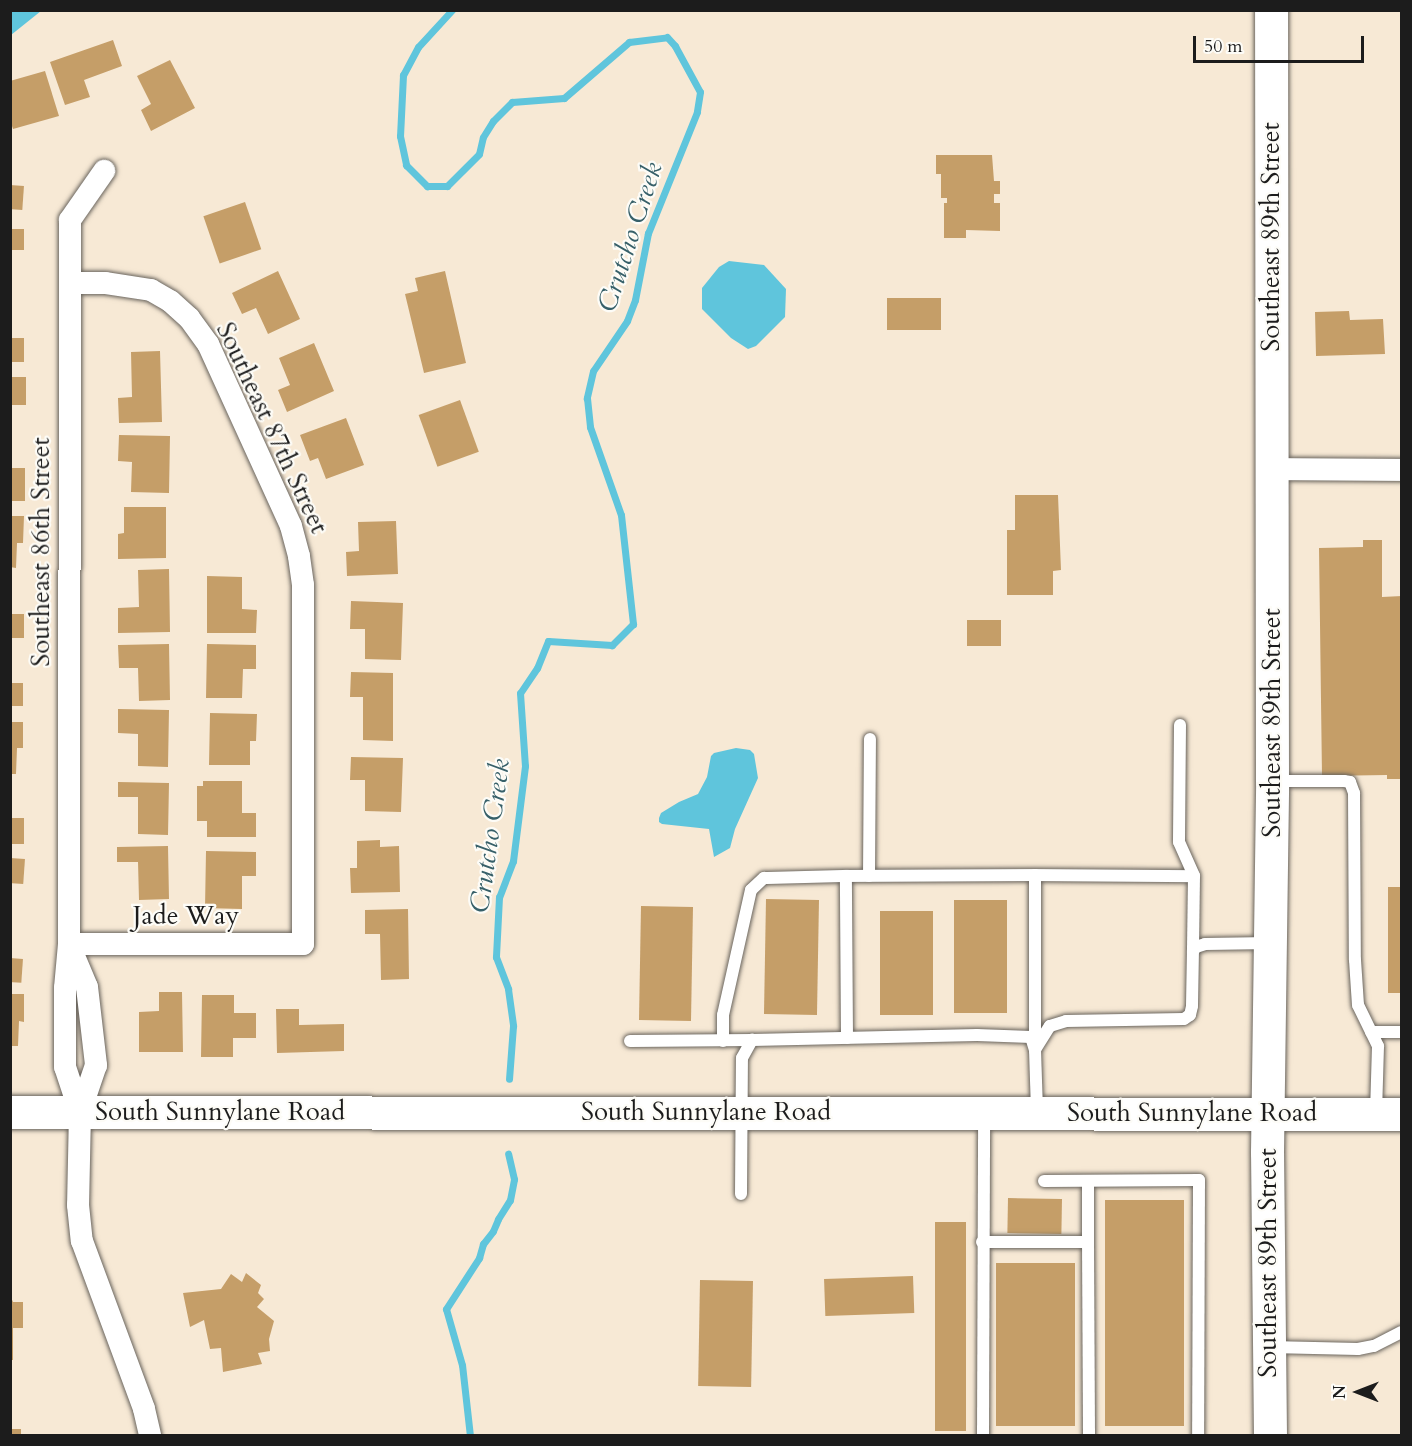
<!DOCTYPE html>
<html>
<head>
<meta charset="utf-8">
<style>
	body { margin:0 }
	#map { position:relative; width:1412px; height:1446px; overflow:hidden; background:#f7e9d5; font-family:Cardo,serif }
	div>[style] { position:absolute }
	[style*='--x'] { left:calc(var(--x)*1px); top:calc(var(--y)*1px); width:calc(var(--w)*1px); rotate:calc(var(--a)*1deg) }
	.water>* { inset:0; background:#5fc5dc }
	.stream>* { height:7px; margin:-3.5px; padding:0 3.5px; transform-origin:3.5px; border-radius:3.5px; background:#5fc5dc }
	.building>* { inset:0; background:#c59e68; transform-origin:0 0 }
	.roads { filter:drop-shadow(0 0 2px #69645d) drop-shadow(0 0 2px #69645d) }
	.lane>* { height:12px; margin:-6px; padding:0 6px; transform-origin:6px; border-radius:6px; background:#fff }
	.street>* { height:22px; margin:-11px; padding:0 11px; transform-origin:11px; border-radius:11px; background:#fff }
	.secondary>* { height:33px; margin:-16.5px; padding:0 16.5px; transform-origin:16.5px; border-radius:16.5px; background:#fff }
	span { translate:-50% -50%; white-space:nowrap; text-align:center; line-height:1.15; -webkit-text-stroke:4.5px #fdfcf7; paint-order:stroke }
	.street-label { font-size:26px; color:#1c1c1c }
	.water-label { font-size:27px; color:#376069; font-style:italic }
	.frame { position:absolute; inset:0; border:12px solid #1c1c1c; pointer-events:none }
	.north { position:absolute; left:1328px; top:1362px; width:60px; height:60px; -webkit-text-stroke:4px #fdfcf7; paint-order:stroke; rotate:270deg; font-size:16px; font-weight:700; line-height:24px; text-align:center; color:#1c1c1c }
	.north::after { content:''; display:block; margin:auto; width:21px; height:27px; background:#1c1c1c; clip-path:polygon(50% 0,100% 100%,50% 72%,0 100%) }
	.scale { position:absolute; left:1193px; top:36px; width:171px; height:27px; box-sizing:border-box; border:3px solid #1c1c1c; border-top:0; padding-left:8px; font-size:18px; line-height:21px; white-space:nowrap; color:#1c1c1c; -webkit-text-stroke:4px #fdfcf7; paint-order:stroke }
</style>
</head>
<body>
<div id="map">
	<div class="water">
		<div style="clip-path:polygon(11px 10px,41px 10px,41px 11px,11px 35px)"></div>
		<div style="clip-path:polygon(729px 261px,764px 265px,786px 289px,785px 317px,756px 346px,748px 349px,731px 338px,702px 309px,702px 288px,719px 267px)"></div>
		<div style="clip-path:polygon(736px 748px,750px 750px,754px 754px,758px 778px,735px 829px,730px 848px,714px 857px,709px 829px,662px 824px,659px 822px,659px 818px,661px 813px,679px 802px,698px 794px,707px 777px,711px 756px,714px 753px)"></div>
	</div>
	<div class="stream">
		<div style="--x:452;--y:10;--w:50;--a:132.6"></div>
		<div style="--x:418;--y:47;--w:32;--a:118"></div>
		<div style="--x:403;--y:75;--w:61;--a:92.8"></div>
		<div style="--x:400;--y:136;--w:30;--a:78"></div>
		<div style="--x:406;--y:165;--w:30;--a:45"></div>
		<div style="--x:427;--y:186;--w:20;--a:0"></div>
		<div style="--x:447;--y:186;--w:45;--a:-45"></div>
		<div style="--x:479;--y:154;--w:17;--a:-77"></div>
		<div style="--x:483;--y:137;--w:19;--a:-58"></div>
		<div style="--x:493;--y:121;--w:27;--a:-45"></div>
		<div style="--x:512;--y:102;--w:52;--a:-4.4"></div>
		<div style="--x:564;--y:98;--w:86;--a:-40.7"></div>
		<div style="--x:629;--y:42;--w:38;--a:-7"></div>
		<div style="--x:667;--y:37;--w:12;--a:48"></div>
		<div style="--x:675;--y:46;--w:52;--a:61.5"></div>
		<div style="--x:700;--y:92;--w:20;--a:99"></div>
		<div style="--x:697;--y:112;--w:131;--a:112"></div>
		<div style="--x:648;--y:233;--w:68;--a:101"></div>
		<div style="--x:635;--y:300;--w:22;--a:111"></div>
		<div style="--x:627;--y:321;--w:60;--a:124.2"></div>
		<div style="--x:593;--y:371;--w:28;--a:103"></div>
		<div style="--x:587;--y:398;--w:29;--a:84"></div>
		<div style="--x:590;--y:427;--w:93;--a:70.6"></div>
		<div style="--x:621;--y:515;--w:110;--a:83.7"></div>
		<div style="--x:633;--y:624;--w:30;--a:135"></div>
		<div style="--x:612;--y:645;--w:64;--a:-176.4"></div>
		<div style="--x:548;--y:641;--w:29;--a:112"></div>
		<div style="--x:537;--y:668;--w:30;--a:124"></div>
		<div style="--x:520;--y:693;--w:73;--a:86.1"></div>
		<div style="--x:525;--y:766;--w:96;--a:97.2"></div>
		<div style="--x:513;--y:861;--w:39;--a:111"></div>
		<div style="--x:499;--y:897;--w:60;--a:92.9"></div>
		<div style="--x:496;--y:957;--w:34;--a:69"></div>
		<div style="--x:508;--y:989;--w:37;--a:82"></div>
		<div style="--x:513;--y:1026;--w:53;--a:94.3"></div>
		<div style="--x:470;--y:1436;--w:71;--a:-96.4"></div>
		<div style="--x:462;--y:1365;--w:58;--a:-105.9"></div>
		<div style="--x:446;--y:1309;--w:61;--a:-57.1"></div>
		<div style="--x:479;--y:1258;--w:15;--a:-74"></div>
		<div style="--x:483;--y:1244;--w:16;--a:-52"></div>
		<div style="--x:493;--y:1231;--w:13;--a:-67"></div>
		<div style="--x:498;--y:1219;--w:22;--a:-58"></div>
		<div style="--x:510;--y:1200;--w:21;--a:-79"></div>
		<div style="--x:514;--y:1179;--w:26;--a:-103"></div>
	</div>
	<div class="building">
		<div style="clip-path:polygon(113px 40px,122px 66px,84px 80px,90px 97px,65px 105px,50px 62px)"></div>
		<div style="clip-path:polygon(170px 60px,195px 108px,151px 131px,141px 110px,151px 104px,137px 76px)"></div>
		<div style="clip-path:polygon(45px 71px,59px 116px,13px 129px,10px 120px,10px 81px)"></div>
		<div style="clip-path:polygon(936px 155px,992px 155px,994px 181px,1000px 181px,1000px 194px,994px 194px,994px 203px,1000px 203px,1000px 231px,966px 230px,966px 238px,944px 238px,944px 203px,947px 203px,947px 198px,941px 198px,941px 174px,936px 174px)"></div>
		<div style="left:10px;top:185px;width:14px;height:24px;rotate:4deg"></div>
		<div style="left:245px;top:202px;width:50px;height:44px;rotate:71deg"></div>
		<div style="left:10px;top:229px;width:14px;height:21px"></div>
		<div style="clip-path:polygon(278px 271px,300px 319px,268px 334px,256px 308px,242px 314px,232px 293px)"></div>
		<div style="clip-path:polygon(445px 271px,466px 363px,424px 373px,405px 294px,418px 291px,415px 278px)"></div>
		<div style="left:887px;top:298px;width:54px;height:32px"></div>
		<div style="clip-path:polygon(1349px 311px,1350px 320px,1383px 319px,1385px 354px,1316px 356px,1315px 312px)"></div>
		<div style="left:10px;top:338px;width:14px;height:24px"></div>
		<div style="clip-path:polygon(314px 343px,334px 391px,287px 412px,278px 390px,290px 385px,279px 358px)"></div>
		<div style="clip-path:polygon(160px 351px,162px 422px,119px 423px,118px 398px,132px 397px,131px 352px)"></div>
		<div style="left:26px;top:377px;width:28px;height:16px;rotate:90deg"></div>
		<div style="left:460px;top:400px;width:55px;height:44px;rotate:70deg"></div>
		<div style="clip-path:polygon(346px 418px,364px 465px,326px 479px,318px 458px,310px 461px,300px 435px)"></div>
		<div style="clip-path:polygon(119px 435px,170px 436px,169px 493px,131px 492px,132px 462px,118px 461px)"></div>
		<div style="left:10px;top:468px;width:15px;height:33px"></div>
		<div style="clip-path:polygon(1015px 495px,1058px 495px,1061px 570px,1053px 571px,1053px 595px,1007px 595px,1007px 530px,1015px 530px)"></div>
		<div style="clip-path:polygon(124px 507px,166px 507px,166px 558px,118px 559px,118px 534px,124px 533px)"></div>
		<div style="clip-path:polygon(10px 516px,24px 516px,23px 543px,17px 543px,16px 568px,10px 567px)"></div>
		<div style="clip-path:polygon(396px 521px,398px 574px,347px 576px,346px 552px,359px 551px,358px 522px)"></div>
		<div style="clip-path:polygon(1363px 540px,1382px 540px,1382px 597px,1402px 596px,1402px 779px,1387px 779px,1387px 775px,1322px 776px,1319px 548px,1363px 547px)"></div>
		<div style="clip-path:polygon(169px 569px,170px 632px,118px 633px,118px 608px,139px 607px,138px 570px)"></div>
		<div style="clip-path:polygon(207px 576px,242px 577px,242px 609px,257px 610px,256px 633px,207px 633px)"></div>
		<div style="clip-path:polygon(351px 601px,403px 603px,401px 660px,365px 659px,365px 629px,350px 629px)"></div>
		<div style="left:10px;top:614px;width:14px;height:24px"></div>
		<div style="left:967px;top:620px;width:34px;height:26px"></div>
		<div style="clip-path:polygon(169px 644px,170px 700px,139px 701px,138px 668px,119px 668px,118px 645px)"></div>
		<div style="clip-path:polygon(207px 644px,256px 645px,256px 669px,243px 669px,242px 698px,206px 698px)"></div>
		<div style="clip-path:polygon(351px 672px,393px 673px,393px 741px,363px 740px,363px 697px,350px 697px)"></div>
		<div style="left:10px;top:683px;width:13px;height:23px"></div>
		<div style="clip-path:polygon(118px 709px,169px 710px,168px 767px,138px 766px,138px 734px,118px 733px)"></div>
		<div style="clip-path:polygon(210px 713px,257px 714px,256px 741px,250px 741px,250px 765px,209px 765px)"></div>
		<div style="clip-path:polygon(10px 722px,23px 722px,23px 748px,17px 748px,16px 774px,10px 774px)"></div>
		<div style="clip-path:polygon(351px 757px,403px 758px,401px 812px,365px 811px,365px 780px,350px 780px)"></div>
		<div style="clip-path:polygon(203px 781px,242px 781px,242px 813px,256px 813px,256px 837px,207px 837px,207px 821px,197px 821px,197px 786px,203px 786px)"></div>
		<div style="clip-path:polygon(118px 782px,169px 783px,168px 835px,138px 834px,138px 797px,118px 797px)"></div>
		<div style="left:10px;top:818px;width:14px;height:26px"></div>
		<div style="clip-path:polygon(380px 840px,380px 847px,399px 846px,400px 892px,351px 893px,350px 868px,357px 868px,357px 841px)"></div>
		<div style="clip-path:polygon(168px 846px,169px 899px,139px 900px,138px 862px,117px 862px,117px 847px)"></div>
		<div style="clip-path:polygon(206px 851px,256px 852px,256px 876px,242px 876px,242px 909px,205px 908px)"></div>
		<div style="left:10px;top:858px;width:15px;height:25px;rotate:4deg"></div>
		<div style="left:1388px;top:887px;width:14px;height:106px"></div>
		<div style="left:766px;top:899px;width:53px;height:115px;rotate:1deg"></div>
		<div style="left:954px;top:900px;width:53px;height:113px"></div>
		<div style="left:641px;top:906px;width:52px;height:114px;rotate:1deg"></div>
		<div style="clip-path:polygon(408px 909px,409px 979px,381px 980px,380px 934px,365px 934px,365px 910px)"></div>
		<div style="left:880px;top:911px;width:53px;height:104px"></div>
		<div style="left:10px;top:958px;width:13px;height:24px;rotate:4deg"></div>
		<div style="clip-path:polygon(159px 992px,182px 992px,183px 1052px,139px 1052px,139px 1012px,159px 1011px)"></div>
		<div style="clip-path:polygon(10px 994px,24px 994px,24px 1022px,19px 1021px,18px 1046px,10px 1046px)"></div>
		<div style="clip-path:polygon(202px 995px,234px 995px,234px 1013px,256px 1013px,256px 1038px,233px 1038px,233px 1057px,201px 1057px)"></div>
		<div style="clip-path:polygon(276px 1009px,299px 1009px,299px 1025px,344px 1024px,344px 1051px,277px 1053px)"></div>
		<div style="left:1008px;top:1198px;width:54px;height:35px;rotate:1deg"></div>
		<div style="left:1105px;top:1200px;width:79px;height:226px"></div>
		<div style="left:935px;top:1222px;width:31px;height:209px"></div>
		<div style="left:996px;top:1263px;width:79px;height:163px"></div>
		<div style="clip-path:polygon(246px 1273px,261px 1285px,258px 1293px,264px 1299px,257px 1307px,274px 1321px,269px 1339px,270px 1351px,258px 1353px,262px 1364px,223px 1372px,221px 1348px,210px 1349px,204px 1320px,190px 1327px,183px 1293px,221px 1289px,231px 1274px,242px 1282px)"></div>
		<div style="left:913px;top:1276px;width:37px;height:89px;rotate:88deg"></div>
		<div style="left:700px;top:1280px;width:53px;height:106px;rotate:1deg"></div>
		<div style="clip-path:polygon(10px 1295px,13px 1302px,23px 1302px,23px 1328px,13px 1328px,13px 1360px,10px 1360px)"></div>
		<div style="left:10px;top:1429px;width:11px;height:7px"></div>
	</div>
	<div class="roads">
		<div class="lane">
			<div style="--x:1180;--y:725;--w:117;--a:90.5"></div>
			<div style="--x:1179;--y:842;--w:37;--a:66"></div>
			<div style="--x:1275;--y:781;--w:69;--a:0"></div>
			<div style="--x:1344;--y:781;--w:6;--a:9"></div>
			<div style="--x:1350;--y:782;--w:12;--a:70"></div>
			<div style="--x:1354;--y:793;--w:167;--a:89.7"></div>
			<div style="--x:1355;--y:960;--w:45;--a:86.2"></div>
			<div style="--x:1358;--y:1005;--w:46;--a:64"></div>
			<div style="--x:1378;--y:1046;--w:66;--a:91.7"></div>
			<div style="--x:869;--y:876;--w:137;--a:-89.6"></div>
			<div style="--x:1371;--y:1032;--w:31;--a:0"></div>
			<div style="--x:847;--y:1038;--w:162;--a:-90.4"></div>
			<div style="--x:846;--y:876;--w:189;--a:-0.3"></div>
			<div style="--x:630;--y:1041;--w:122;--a:-0.5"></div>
			<div style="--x:723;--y:1041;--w:26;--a:-90"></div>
			<div style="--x:723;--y:1015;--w:128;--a:-77.4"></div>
			<div style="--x:751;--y:890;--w:18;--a:-43"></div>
			<div style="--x:764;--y:878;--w:82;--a:-1.4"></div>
			<div style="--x:1035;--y:1045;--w:170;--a:-90"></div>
			<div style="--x:1035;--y:875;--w:159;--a:0.4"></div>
			<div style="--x:1194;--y:876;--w:75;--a:90.8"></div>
			<div style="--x:1036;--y:1048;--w:26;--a:-58"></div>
			<div style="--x:1050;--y:1026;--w:17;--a:-17"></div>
			<div style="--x:1066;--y:1021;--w:118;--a:-1"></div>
			<div style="--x:1184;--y:1019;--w:7;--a:-34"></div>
			<div style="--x:1190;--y:1015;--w:9;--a:-77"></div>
			<div style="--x:1192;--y:1006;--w:55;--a:-89"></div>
			<div style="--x:1193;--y:951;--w:5;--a:-53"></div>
			<div style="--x:1196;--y:947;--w:9;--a:-18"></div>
			<div style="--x:1205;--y:944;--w:65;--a:-0.9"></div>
			<div style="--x:1044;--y:1181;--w:155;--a:-0.4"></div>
			<div style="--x:1199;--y:1180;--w:256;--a:90.2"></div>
			<div style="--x:1088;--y:1181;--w:61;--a:90"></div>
			<div style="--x:741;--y:1194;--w:136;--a:-89.6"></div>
			<div style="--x:742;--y:1058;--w:21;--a:-61"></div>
			<div style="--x:752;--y:1040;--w:225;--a:-1.3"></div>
			<div style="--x:977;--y:1035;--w:54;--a:2.1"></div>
			<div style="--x:1031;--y:1037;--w:14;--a:73"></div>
			<div style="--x:1035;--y:1050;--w:61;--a:88.1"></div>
			<div style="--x:982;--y:1242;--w:106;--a:0"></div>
			<div style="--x:1088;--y:1242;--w:194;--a:89.7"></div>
			<div style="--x:1270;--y:1347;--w:88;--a:1.3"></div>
			<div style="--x:1358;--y:1349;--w:16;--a:-11"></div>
			<div style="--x:1374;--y:1346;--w:31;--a:-27"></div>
			<div style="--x:983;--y:1436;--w:323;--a:-89.8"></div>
		</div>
		<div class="street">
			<div style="--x:1271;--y:469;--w:131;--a:0.4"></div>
			<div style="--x:69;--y:944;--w:234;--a:0"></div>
			<div style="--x:303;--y:944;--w:359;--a:-90"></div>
			<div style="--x:303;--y:585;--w:29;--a:-98"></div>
			<div style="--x:299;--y:556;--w:31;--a:-105"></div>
			<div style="--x:291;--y:526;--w:200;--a:-114.5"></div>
			<div style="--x:208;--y:344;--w:32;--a:-126"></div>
			<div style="--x:189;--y:318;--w:25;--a:-138"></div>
			<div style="--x:170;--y:301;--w:22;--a:-150"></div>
			<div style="--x:151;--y:290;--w:47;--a:-171.3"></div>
			<div style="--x:105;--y:283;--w:35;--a:180"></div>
			<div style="--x:71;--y:949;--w:41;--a:67.2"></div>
			<div style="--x:87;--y:987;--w:79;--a:83.4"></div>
			<div style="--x:96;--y:1065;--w:50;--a:108.8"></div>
			<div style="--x:80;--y:1112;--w:93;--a:91.2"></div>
			<div style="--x:78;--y:1205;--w:36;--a:84"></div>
			<div style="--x:82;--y:1241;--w:179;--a:69.7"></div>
			<div style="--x:144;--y:1409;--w:28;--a:77"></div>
			<div style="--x:80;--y:1112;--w:47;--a:-108.4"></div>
			<div style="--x:65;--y:1067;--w:79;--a:-90"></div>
			<div style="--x:65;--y:988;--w:44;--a:-84.8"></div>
			<div style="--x:69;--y:944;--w:724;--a:-89.92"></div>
			<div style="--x:70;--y:220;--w:60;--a:-55.2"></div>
		</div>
		<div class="secondary">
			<div style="--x:10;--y:1112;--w:1392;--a:0.08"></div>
			<div style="--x:1270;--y:1436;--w:284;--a:-90.6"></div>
			<div style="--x:1267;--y:1152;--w:371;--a:-89.2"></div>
			<div style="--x:1272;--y:781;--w:771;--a:-90.07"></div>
		</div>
	</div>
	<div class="street-label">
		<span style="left:1271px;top:237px;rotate:-90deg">Southeast 89th Street</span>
		<span style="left:272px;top:428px;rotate:65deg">Southeast 87th Street</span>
		<span style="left:41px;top:552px;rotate:-90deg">Southeast 86th Street</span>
		<span style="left:1272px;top:723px;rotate:-90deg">Southeast 89th Street</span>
		<span style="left:186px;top:916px">Jade Way</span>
		<span style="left:220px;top:1112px">South Sunnylane Road</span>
		<span style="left:706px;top:1112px">South Sunnylane Road</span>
		<span style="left:1192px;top:1113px">South Sunnylane Road</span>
		<span style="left:1268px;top:1263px;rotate:-90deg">Southeast 89th Street</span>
	</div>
	<div class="water-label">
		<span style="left:630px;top:237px;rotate:-72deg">Crutcho Creek</span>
		<span style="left:490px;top:836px;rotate:-82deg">Crutcho Creek</span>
	</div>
	<div class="frame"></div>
	<div class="north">N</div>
	<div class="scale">50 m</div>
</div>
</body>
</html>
